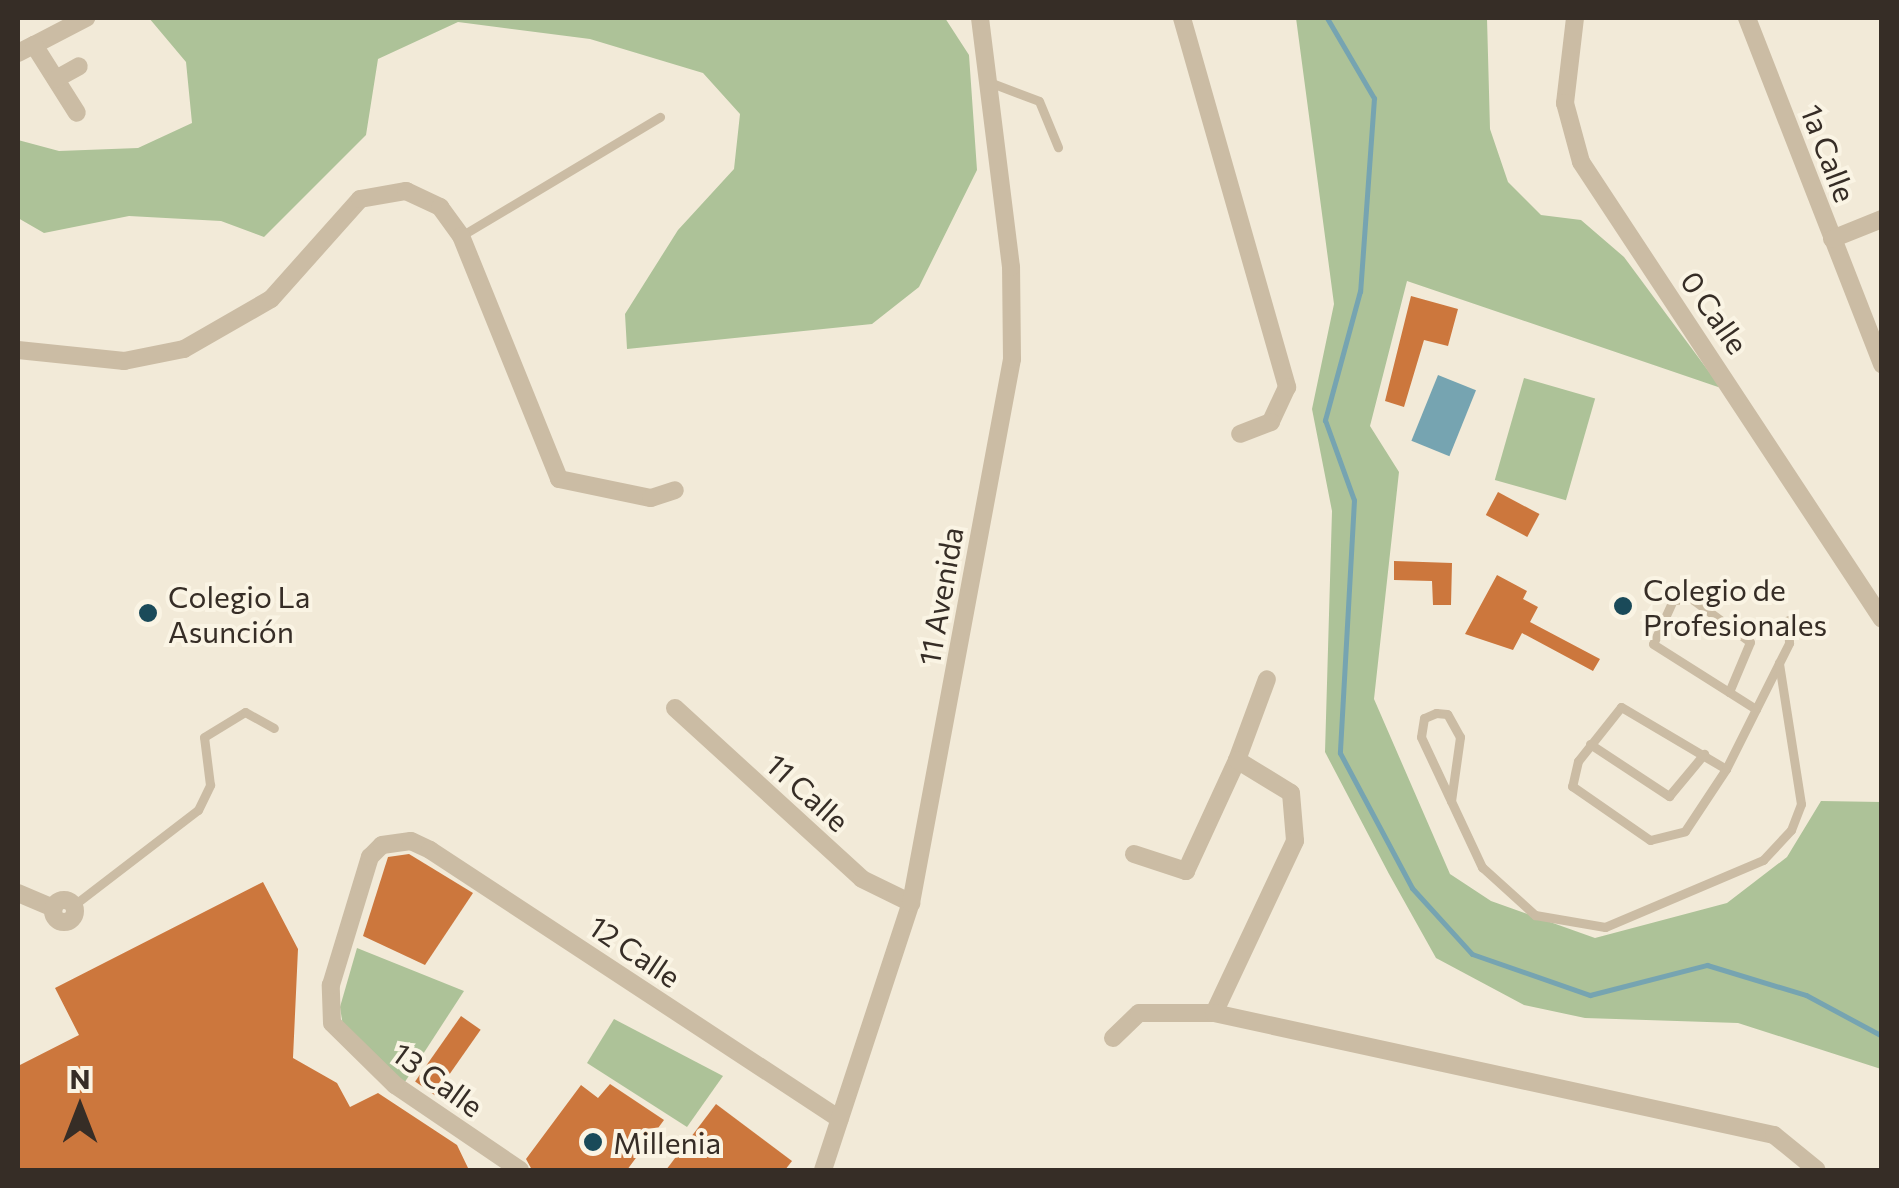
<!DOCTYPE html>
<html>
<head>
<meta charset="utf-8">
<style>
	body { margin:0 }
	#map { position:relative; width:1899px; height:1188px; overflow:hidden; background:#f2ead8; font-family:Commissioner,sans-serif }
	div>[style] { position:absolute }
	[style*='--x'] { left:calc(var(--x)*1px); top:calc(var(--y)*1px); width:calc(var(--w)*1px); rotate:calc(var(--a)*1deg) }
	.green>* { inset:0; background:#adc298; transform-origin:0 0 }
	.water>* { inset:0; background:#76a4b1; transform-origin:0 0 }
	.stream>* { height:5px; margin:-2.5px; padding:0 2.5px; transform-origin:2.5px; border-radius:2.5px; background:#76a4b1 }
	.building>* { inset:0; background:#cc773d; transform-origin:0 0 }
	.service>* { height:9px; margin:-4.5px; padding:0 4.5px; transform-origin:4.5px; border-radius:4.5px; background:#cbbca4 }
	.minor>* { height:18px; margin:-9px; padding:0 9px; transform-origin:9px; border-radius:9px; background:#cbbca4 }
	.minor>.ring { margin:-9px; padding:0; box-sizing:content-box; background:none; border:18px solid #cbbca4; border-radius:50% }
	.dots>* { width:28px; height:28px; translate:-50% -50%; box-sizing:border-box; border:5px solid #faf4e4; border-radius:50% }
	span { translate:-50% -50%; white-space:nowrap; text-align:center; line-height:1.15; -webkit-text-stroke:8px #faf4e4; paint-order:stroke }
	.street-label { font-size:30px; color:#362d26 }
	.poi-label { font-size:30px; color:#362d26 }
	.left { translate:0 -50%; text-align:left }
	.frame { position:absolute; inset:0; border:20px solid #362d26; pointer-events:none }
	.north { position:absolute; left:30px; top:1058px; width:100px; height:100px; -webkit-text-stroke:8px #faf4e4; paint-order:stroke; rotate:0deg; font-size:28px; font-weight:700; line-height:40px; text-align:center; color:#362d26 }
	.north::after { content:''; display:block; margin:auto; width:35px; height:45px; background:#362d26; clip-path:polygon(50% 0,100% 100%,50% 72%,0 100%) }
</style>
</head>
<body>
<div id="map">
	<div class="green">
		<div style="clip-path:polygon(149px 18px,945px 18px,969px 55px,977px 170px,919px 287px,872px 324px,627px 349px,625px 314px,678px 230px,734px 169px,740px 114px,703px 73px,590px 39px,458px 22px,378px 59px,366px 135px,264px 237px,221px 221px,129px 216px,44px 233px,18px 218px,18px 140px,59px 151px,138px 148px,192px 123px,186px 62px)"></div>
		<div style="clip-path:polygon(1296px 18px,1487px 18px,1490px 129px,1508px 182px,1541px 215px,1581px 220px,1624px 257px,1721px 388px,1407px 281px,1370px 426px,1399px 472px,1374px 699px,1450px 874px,1491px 901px,1595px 938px,1727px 903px,1787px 857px,1821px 801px,1881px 802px,1881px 1069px,1738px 1023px,1585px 1018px,1524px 1005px,1436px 958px,1389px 874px,1325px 752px,1332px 511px,1312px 409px,1334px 304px)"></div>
		<div style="left:1524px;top:378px;width:74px;height:106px;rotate:16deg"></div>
		<div style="clip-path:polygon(357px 948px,464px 991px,401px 1088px,345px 1039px,340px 1007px)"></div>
		<div style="clip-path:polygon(614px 1019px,723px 1076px,687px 1127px,587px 1063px)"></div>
	</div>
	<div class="water">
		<div style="left:1438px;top:375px;width:41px;height:71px;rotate:22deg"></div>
	</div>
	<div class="stream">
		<div style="--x:1327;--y:18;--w:93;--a:59.6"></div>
		<div style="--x:1374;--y:98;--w:194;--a:94.1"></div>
		<div style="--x:1360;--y:291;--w:134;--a:105.2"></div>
		<div style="--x:1325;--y:420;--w:85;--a:70.1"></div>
		<div style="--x:1354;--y:500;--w:253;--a:93.2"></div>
		<div style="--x:1340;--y:753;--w:153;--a:61.9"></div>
		<div style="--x:1412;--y:888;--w:89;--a:47.7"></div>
		<div style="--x:1472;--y:954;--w:125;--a:19.2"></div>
		<div style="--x:1590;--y:995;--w:121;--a:-14.4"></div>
		<div style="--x:1707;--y:965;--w:103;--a:16.9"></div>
		<div style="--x:1806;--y:995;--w:86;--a:28.3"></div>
	</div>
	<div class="building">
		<div style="clip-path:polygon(1411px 296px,1458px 309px,1448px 346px,1424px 340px,1404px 407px,1385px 401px)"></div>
		<div style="left:1498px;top:492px;width:47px;height:26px;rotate:28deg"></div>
		<div style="clip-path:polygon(1394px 561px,1452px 563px,1451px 605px,1433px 605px,1432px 581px,1394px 580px)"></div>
		<div style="clip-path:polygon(1497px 575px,1527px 591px,1523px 599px,1538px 607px,1530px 622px,1600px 659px,1593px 671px,1522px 633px,1513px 650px,1465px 634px)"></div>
		<div style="clip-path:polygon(409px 854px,473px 893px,425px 965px,363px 936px,388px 857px)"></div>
		<div style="clip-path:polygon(263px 882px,298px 949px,293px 1058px,337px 1083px,350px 1107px,378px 1093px,457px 1145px,469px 1170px,18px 1170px,18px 1066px,79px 1035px,55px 988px)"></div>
		<div style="left:461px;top:1016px;width:24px;height:80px;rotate:35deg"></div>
		<div style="clip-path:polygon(610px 1084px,664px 1120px,627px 1170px,532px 1170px,526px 1159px,581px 1085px,598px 1098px)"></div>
		<div style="clip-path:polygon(716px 1104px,792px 1161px,785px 1170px,666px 1170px)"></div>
	</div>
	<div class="service">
		<div style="--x:989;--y:82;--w:53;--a:20.8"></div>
		<div style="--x:1039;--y:101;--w:50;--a:67.6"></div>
		<div style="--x:461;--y:236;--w:232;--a:-30.9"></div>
		<div style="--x:1729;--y:692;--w:54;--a:-67.2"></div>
		<div style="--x:1750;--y:642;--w:72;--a:-143.4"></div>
		<div style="--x:1692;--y:599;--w:19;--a:177"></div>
		<div style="--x:1673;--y:600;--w:48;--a:114.4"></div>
		<div style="--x:1653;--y:644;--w:122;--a:32.3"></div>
		<div style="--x:1590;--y:744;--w:95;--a:33.4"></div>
		<div style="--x:1669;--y:796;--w:55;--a:-50.2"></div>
		<div style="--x:1726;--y:769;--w:122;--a:-149.4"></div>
		<div style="--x:1621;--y:707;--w:69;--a:128.5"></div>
		<div style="--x:1578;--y:761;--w:26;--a:103"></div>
		<div style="--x:1572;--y:786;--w:95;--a:34.7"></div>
		<div style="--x:1650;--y:840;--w:36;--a:-14"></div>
		<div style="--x:1685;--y:831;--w:74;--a:-56.5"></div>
		<div style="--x:1726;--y:769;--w:141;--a:-63.4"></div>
		<div style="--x:1789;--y:643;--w:23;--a:-92"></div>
		<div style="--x:1451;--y:801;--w:65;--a:-82"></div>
		<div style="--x:1460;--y:737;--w:26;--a:-119"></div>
		<div style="--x:1447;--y:714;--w:11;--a:-175"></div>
		<div style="--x:1436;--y:713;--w:13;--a:157"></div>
		<div style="--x:1424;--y:718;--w:19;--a:99"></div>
		<div style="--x:1421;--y:737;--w:144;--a:64.9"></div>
		<div style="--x:1482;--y:867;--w:72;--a:42.2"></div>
		<div style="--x:1535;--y:915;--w:71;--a:9.7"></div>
		<div style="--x:1605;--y:927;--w:172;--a:-23"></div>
		<div style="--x:1763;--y:860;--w:41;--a:-47"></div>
		<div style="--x:1791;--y:830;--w:28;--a:-69"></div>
		<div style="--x:1801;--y:804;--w:143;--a:-98.9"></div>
		<div style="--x:74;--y:905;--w:156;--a:-37.5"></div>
		<div style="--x:198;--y:810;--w:28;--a:-64"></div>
		<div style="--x:210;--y:785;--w:48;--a:-97.1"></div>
		<div style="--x:204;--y:737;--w:48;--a:-31.4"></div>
		<div style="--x:245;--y:712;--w:33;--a:29"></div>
	</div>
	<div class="minor">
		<div style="--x:1182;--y:18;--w:384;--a:74.1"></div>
		<div style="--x:1287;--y:387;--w:38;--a:115"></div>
		<div style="--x:1271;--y:422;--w:33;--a:159"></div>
		<div style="--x:1575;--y:18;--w:86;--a:96.7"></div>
		<div style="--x:1565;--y:103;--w:61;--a:74.8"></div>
		<div style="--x:1581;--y:162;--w:547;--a:56.63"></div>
		<div style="--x:1747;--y:18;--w:372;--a:68.7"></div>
		<div style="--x:34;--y:45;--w:59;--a:-27.4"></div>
		<div style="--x:18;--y:53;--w:18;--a:-27"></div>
		<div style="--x:34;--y:45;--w:80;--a:57.7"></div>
		<div style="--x:56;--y:79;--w:26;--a:-29"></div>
		<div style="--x:1832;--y:239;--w:54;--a:-21.8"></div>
		<div style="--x:18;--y:350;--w:107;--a:5.9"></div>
		<div style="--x:124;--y:361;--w:61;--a:-11.3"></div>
		<div style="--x:184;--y:349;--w:100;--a:-29.9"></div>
		<div style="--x:271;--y:299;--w:134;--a:-48.3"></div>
		<div style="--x:360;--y:199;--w:47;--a:-9.9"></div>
		<div style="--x:406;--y:191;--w:38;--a:25"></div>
		<div style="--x:440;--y:207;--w:36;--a:54"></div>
		<div style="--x:461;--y:236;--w:262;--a:68"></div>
		<div style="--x:559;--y:479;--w:94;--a:11.7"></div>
		<div style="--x:651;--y:498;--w:25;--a:-18"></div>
		<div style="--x:675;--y:708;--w:253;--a:42.4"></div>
		<div style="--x:862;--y:879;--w:55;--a:26.1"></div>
		<div style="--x:1237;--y:760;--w:86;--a:-69.7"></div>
		<div style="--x:1134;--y:854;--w:55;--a:18.1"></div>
		<div style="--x:1186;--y:871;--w:122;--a:-65.3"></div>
		<div style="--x:1237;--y:760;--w:63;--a:31.4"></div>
		<div style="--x:1291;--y:793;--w:48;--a:85.2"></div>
		<div style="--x:1295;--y:841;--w:190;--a:115.2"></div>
		<div style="--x:18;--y:893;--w:39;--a:23"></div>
		<div class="ring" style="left:53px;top:900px;width:4px;height:4px"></div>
		<div style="--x:1113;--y:1038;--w:36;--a:-44"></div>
		<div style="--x:1139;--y:1013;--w:75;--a:0"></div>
		<div style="--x:1214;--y:1013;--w:573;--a:12.29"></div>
		<div style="--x:1774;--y:1135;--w:55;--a:39.1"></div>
		<div style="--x:520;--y:1170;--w:151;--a:-145.8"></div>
		<div style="--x:395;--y:1085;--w:88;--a:-135.5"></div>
		<div style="--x:332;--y:1023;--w:38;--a:-92"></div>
		<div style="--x:331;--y:985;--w:134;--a:-73.1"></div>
		<div style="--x:370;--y:857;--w:17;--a:-45"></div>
		<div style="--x:382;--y:845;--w:29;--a:-8"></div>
		<div style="--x:411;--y:841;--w:21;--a:25"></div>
		<div style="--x:430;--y:850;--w:490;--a:33.3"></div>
		<div style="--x:823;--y:1170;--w:281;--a:-71.8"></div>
		<div style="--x:911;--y:903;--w:553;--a:-79.48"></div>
		<div style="--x:1012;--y:359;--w:92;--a:-90.6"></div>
		<div style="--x:1011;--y:267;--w:251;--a:-97.1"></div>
	</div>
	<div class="dots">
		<div style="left:1623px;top:606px;background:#1a4a59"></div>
		<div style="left:148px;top:613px;background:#1a4a59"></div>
		<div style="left:593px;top:1142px;background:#1a4a59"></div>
	</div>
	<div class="street-label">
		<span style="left:1829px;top:153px;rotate:69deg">1a Calle</span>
		<span style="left:1715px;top:312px;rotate:55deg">0 Calle</span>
		<span style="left:940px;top:596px;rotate:-80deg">11 Avenida</span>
		<span style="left:808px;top:792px;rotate:42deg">11 Calle</span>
		<span style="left:635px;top:951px;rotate:34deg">12 Calle</span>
		<span style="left:438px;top:1079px;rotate:36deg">13 Calle</span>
	</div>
	<div class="poi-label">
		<span class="left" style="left:1643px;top:606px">Colegio de<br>Profesionales</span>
		<span class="left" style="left:168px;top:613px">Colegio La<br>Asunción</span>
		<span class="left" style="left:613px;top:1142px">Millenia</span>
	</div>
	<div class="frame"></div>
	<div class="north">N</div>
</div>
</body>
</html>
